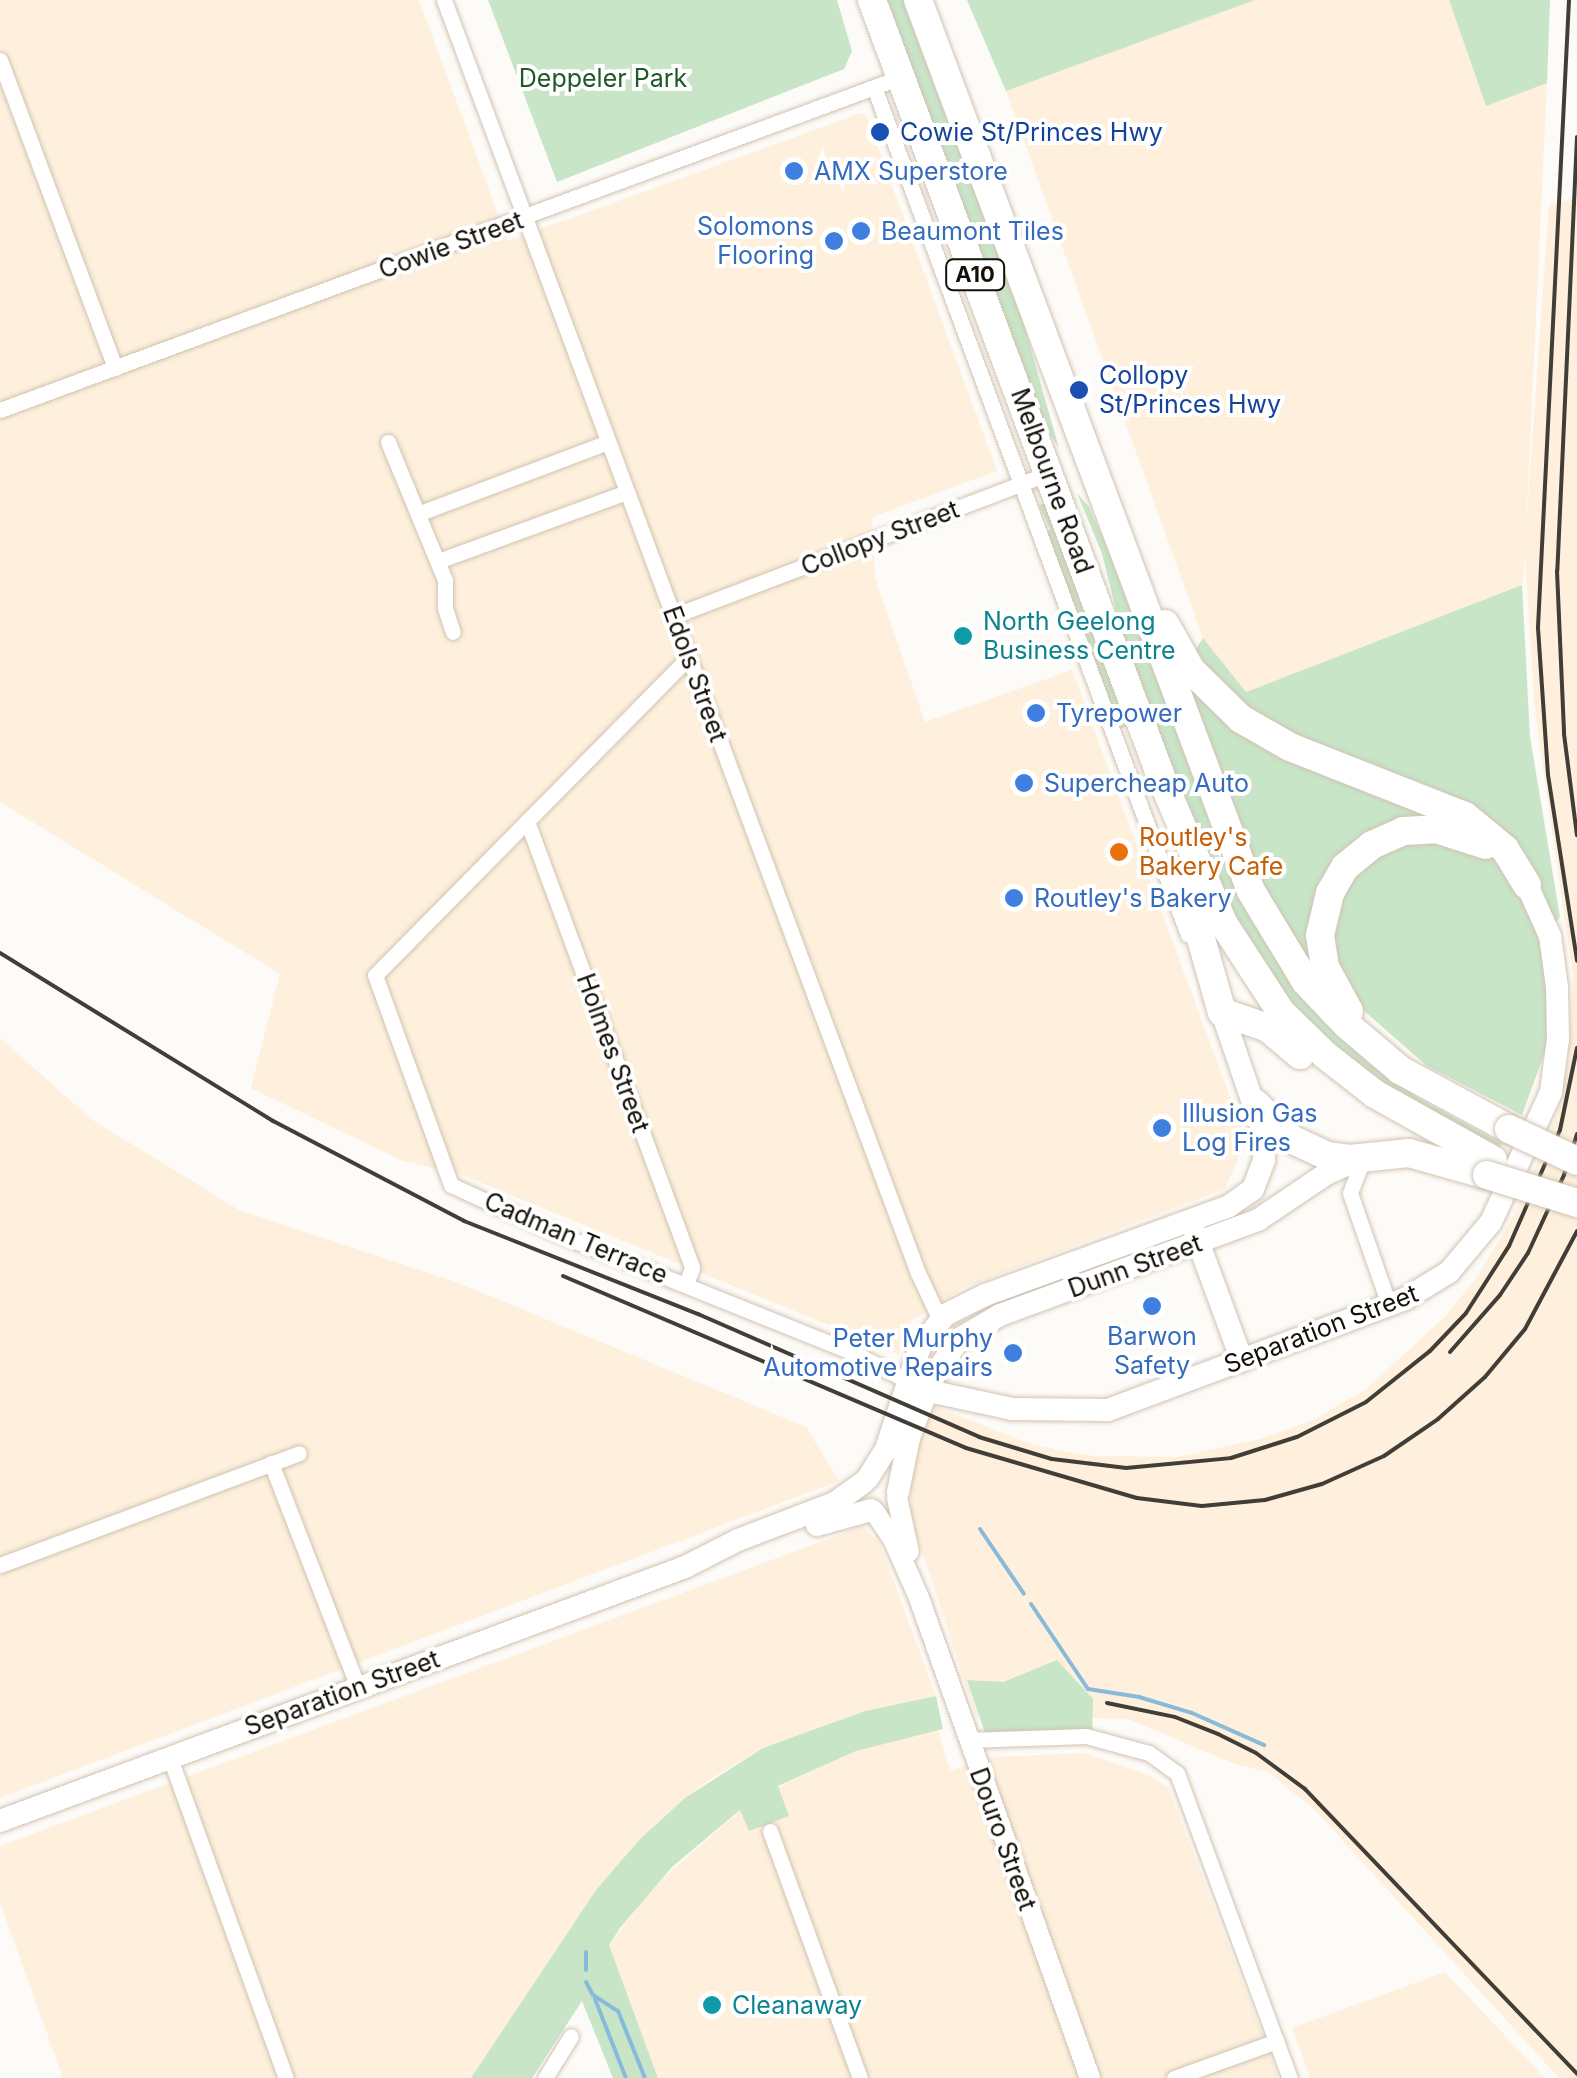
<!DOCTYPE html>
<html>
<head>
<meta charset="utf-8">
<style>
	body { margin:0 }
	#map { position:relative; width:1577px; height:2078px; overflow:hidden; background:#fdfbf7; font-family:Inter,sans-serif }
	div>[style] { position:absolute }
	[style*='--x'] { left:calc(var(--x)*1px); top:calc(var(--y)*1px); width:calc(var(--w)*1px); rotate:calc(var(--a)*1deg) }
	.built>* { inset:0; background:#fef0dc }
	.green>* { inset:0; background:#c8e5c8 }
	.stream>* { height:4px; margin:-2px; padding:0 2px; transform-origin:2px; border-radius:2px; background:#88bad9 }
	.roads { filter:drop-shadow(0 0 2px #d0c3b2) drop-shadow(0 0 2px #d0c3b2) }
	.minor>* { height:15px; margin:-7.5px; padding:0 7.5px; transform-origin:7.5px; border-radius:7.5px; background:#fff }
	.tertiary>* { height:20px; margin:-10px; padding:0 10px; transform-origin:10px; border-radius:10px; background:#fff }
	.secondary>* { height:22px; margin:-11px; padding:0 11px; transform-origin:11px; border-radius:11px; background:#fff }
	.trunk>* { height:28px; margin:-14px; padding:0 14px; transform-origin:14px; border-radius:14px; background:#fff }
	.rail>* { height:4px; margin:-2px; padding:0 2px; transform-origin:2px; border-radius:2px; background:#413e38 }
	.bridges { filter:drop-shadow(0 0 2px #d0c3b2) drop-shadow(0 0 2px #d0c3b2) }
	.trunk-bridge>* { height:28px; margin:-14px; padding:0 14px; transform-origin:14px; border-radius:14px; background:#fff }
	.dots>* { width:28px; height:28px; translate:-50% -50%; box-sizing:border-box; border:5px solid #fff; border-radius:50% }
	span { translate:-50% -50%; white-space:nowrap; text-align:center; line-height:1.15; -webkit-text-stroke:8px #fff; paint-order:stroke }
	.shield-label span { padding:2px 8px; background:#fff; border:2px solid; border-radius:8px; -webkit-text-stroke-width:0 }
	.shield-label { font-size:22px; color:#130f09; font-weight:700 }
	.park-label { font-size:25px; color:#215927 }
	.transit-label { font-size:25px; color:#164399 }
	.left { translate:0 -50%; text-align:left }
	.shop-label { font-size:25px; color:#366cbe }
	.right { translate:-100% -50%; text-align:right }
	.street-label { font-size:25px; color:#130f09 }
	.culture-label { font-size:25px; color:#0d838f }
	.food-label { font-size:25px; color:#c56008 }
</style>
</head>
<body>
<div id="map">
	<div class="built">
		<div style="clip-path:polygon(0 0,419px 0,508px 241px,861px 113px,866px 115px,997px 471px,872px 517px,875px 578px,925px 722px,1072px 670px,1246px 1140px,1225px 1189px,965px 1287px,911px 1321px,899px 1354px,465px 1176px,403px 1161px,251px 1088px,280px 974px,0 802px)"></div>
		<div style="clip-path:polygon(1255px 0,1449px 0,1486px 106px,1547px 83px,1526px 528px,1549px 204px,1577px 199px,1577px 2078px,1559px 2078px,1315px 1810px,1268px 1772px,1235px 1764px,1128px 1719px,976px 1716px,910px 1515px,911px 1466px,931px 1405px,1028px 1443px,1058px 1450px,1094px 1456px,1177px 1457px,1260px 1439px,1311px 1421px,1365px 1390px,1446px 1316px,1479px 1274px,1515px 1213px,1554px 1123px,1569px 1061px,1573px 977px,1535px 712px,1525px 557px,1522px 585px,1246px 692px,1203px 638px,1006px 91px)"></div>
		<div style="clip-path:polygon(0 1038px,91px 1119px,239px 1210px,456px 1282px,806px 1427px,839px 1481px,0 1798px)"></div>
		<div style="clip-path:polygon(863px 1526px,880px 1544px,936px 1696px,865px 1711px,763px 1748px,706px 1782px,655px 1824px,596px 1890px,471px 2078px,63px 2078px,0 1903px,0 1846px)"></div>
		<div style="clip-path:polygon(938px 1730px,950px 1771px,994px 1757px,1085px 1753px,1146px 1774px,1168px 1787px,1279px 2078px,658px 2078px,609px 1945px,652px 1888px,741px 1810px,789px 1816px,778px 1787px,856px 1751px)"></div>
		<div style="clip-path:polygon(1445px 1972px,1545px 2078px,1310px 2078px,1292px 2028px)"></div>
	</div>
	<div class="green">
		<div style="clip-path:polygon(488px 0,837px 0,852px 51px,844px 69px,557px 182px)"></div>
		<div style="clip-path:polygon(887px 0,905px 0,1020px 311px,1059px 448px,1046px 428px)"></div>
		<div style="clip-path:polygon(967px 0,1255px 0,1006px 91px)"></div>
		<div style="clip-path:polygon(1449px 0,1550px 0,1547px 83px,1486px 106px)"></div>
		<div style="clip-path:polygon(1077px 493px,1089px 507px,1107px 547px,1246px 911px,1282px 969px,1325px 1023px,1370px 1064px,1423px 1101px,1501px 1143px,1500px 1149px,1426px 1116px,1322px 1038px,1260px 964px,1214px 881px,1124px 641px,1102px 554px)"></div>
		<div style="clip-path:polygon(1046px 503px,1127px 726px,1118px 730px,1046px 534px,1050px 529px,1039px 505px)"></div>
		<div style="clip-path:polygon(1522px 585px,1530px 737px,1560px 917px,1543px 939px,1550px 1038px,1522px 1115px,1427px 1066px,1306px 960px,1248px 860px,1182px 671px,1203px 638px,1246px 692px)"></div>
		<div style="clip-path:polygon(1057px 1660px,1093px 1699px,1092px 1738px,987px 1739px,967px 1680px,1003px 1682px)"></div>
		<div style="clip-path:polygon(936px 1696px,943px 1729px,856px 1751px,778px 1786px,789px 1816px,749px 1831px,740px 1810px,672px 1867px,620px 1928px,609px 1945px,658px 2078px,613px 2078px,582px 2001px,532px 2078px,471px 2078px,596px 1890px,641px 1838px,685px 1798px,763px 1748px,865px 1711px)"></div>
	</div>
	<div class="stream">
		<div style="--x:980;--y:1529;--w:78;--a:55.9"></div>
		<div style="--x:1031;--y:1604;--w:102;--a:56.2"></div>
		<div style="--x:1088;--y:1689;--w:52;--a:8.9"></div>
		<div style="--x:1139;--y:1697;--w:55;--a:16.8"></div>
		<div style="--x:1192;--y:1713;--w:79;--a:24"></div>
		<div style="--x:586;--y:1952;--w:18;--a:90"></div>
		<div style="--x:586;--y:1982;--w:15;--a:62"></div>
		<div style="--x:593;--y:1995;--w:30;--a:33"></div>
		<div style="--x:618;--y:2011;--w:72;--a:68.1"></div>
		<div style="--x:595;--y:1999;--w:85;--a:68.6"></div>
	</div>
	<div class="roads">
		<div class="minor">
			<div style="--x:444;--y:0;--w:1358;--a:69.58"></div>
			<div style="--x:918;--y:1273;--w:52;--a:64.9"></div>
			<div style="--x:0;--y:60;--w:329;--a:69.5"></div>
			<div style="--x:874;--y:87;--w:904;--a:69.68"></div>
			<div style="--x:0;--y:410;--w:961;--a:-20.28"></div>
			<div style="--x:388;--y:442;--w:149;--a:67.6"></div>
			<div style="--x:445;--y:580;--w:28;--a:90"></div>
			<div style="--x:445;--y:608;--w:25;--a:72"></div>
			<div style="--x:420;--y:513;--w:201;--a:-20.7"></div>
			<div style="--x:438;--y:561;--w:201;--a:-20.1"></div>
			<div style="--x:673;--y:616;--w:402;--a:-20.8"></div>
			<div style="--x:688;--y:658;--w:445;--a:134.6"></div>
			<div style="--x:375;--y:975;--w:223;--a:70.1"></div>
			<div style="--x:451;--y:1185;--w:118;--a:24.6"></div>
			<div style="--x:558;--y:1234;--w:317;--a:21.9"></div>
			<div style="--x:852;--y:1352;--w:61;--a:27.4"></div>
			<div style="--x:527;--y:821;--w:476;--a:69.7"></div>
			<div style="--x:692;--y:1268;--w:17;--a:111"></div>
			<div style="--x:1363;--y:1159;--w:36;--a:111"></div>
			<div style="--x:1350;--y:1193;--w:119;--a:70.8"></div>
			<div style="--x:271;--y:1463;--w:240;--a:68.8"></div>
			<div style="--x:0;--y:1565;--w:319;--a:-20.5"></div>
			<div style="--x:967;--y:1740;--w:119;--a:-1.9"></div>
			<div style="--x:1086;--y:1736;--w:65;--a:15.1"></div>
			<div style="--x:1149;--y:1753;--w:34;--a:36"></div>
			<div style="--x:1177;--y:1773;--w:325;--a:69.7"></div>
			<div style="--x:170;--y:1758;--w:340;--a:70.1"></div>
			<div style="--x:770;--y:1831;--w:263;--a:70"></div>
			<div style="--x:545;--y:2078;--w:49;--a:-58.2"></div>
			<div style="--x:1174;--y:2078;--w:109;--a:-19.8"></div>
		</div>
		<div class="tertiary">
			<div style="--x:897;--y:1498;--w:55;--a:77.5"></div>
			<div style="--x:874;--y:1511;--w:34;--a:56"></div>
			<div style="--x:893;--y:1539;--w:64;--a:66.2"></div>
			<div style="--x:919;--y:1598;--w:510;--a:70.39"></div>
		</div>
		<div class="secondary">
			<div style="--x:1195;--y:1233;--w:136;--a:69.8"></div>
			<div style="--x:906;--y:1380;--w:35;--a:22"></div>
			<div style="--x:938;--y:1393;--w:76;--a:12.2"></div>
			<div style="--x:1012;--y:1409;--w:96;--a:0.6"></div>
			<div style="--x:1108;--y:1410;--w:317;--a:-20.5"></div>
			<div style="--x:1405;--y:1299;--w:52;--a:-31.5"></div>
			<div style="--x:1449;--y:1272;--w:65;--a:-50"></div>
			<div style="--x:1491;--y:1222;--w:143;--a:-65.2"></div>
			<div style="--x:1551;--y:1092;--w:53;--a:-82.5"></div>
			<div style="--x:1558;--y:1039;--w:52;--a:-91.1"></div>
			<div style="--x:1557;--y:987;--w:51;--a:-97.8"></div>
			<div style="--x:1550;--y:936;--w:56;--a:-114.3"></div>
			<div style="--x:868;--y:1478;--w:34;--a:-58"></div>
			<div style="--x:886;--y:1449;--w:108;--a:-71.6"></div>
			<div style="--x:920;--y:1347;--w:41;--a:-52"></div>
			<div style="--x:945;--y:1315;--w:45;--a:-26.6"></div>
			<div style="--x:985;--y:1295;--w:260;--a:-20"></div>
			<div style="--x:1229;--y:1206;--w:29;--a:-35"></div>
			<div style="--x:1253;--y:1189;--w:31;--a:-69"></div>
			<div style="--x:1264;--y:1160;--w:28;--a:-92"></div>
			<div style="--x:1263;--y:1132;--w:127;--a:-108.9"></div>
			<div style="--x:898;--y:1492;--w:55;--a:-78.5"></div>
			<div style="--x:909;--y:1438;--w:60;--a:-69.4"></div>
			<div style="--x:930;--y:1382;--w:52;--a:-56"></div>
			<div style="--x:959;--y:1339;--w:48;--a:-30.3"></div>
			<div style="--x:1000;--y:1315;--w:275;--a:-20.2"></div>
			<div style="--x:1258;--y:1220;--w:82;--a:-34.1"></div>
			<div style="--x:1326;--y:1174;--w:36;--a:-24"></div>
			<div style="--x:817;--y:1525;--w:56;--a:-15.5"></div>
			<div style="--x:0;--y:1821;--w:731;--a:-20.34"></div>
			<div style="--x:685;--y:1567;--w:59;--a:-27"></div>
			<div style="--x:738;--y:1540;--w:104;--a:-20.9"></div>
			<div style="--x:835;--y:1503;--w:36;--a:-36"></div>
		</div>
		<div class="trunk">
			<div style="--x:872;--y:0;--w:834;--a:69.59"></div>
			<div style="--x:1163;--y:782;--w:153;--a:66.9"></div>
			<div style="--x:1223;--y:923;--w:106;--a:56.9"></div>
			<div style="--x:1281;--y:1012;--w:62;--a:44.3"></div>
			<div style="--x:1325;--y:1055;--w:63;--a:38"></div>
			<div style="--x:1375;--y:1094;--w:135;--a:29.2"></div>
			<div style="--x:918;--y:0;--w:951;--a:69.51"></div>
			<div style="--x:1251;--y:891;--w:106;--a:58.9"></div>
			<div style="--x:1306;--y:982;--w:59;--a:46.4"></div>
			<div style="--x:1347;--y:1025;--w:70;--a:40.3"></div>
			<div style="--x:1400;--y:1070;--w:124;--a:28.4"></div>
			<div style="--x:1165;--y:624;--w:53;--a:60.5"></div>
			<div style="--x:1191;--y:670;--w:70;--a:44.4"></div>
			<div style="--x:1241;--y:719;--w:56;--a:29.7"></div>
			<div style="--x:1290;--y:747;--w:188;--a:21.5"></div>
			<div style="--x:1465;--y:816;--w:52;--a:39.5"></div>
			<div style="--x:1505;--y:849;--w:42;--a:58.6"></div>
			<div style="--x:1182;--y:872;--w:146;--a:74.1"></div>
			<div style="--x:1222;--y:1012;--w:49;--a:19.2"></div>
			<div style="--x:1268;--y:1028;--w:42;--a:40.2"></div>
			<div style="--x:1349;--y:1011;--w:50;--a:-118.6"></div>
			<div style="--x:1325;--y:967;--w:32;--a:-99"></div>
			<div style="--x:1320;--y:935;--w:43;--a:-76.6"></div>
			<div style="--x:1330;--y:893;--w:30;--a:-60"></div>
			<div style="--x:1345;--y:867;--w:35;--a:-39"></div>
			<div style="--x:1372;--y:845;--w:34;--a:-24"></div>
			<div style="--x:1403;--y:831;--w:33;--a:-3"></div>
			<div style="--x:1436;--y:829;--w:52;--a:17.7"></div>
			<div style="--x:1256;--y:1104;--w:47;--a:45.9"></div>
			<div style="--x:1289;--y:1138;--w:42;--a:25.3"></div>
			<div style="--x:1327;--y:1156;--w:23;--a:7"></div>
			<div style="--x:1350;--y:1159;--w:59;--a:-5.8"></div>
			<div style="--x:1409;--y:1153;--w:81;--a:15.8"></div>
		</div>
	</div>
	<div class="rail">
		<div style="--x:1569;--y:0;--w:629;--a:92.83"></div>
		<div style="--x:1538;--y:628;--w:147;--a:86.1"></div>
		<div style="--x:1548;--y:775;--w:188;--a:81.1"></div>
		<div style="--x:1577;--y:137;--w:434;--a:92.6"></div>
		<div style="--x:1557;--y:571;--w:163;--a:87.5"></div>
		<div style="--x:1564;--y:734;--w:102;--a:82.7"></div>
		<div style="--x:0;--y:953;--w:321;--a:31.6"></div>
		<div style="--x:273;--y:1121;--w:216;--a:27.6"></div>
		<div style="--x:464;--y:1221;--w:252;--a:21.7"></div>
		<div style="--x:698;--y:1314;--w:307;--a:23.6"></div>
		<div style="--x:979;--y:1437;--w:76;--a:16.8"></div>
		<div style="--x:1052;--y:1459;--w:75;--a:6.9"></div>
		<div style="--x:1126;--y:1468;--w:105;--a:-5.4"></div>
		<div style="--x:1231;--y:1458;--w:69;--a:-17.7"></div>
		<div style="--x:1297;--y:1437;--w:77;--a:-26.9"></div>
		<div style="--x:1366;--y:1402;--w:82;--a:-38.6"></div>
		<div style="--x:1430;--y:1351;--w:52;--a:-46.5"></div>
		<div style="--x:1466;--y:1313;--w:80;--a:-57.3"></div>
		<div style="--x:1509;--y:1246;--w:127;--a:-66.3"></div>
		<div style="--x:1560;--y:1130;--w:84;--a:-78.3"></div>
		<div style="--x:563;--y:1276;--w:438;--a:23.1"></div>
		<div style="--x:966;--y:1448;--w:178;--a:16.3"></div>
		<div style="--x:1137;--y:1498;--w:65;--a:7"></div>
		<div style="--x:1202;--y:1506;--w:63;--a:-5.4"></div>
		<div style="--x:1265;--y:1500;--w:59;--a:-15.7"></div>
		<div style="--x:1322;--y:1484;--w:68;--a:-24.3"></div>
		<div style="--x:1384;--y:1456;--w:65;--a:-34.4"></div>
		<div style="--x:1438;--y:1419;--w:63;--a:-41.8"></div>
		<div style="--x:1485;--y:1377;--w:62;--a:-50.2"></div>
		<div style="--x:1525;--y:1329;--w:111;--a:-62"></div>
		<div style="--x:1450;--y:1352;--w:76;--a:-48.7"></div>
		<div style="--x:1500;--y:1295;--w:50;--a:-56.3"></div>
		<div style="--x:1528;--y:1253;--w:86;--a:-65.2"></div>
		<div style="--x:1564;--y:1175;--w:43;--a:-72.4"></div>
		<div style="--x:1107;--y:1703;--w:69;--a:11.6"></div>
		<div style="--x:1175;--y:1717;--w:46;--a:21.6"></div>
		<div style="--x:1218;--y:1734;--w:42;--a:26.6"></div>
		<div style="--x:1256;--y:1753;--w:61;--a:36.3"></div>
		<div style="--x:1305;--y:1789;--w:394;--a:46.3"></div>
	</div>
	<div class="bridges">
		<div class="trunk-bridge">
			<div style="--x:1509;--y:1129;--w:75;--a:25.2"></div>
			<div style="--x:1487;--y:1175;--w:94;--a:17.3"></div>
		</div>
	</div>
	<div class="dots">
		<div style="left:880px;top:132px;background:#1a4fb4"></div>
		<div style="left:794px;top:171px;background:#3f7fe0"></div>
		<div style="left:861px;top:231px;background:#3f7fe0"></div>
		<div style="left:834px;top:241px;background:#3f7fe0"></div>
		<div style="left:1079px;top:390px;background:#1a4fb4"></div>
		<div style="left:963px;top:636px;background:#0f9aa8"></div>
		<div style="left:1036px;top:713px;background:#3f7fe0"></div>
		<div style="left:1024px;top:783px;background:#3f7fe0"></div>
		<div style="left:1119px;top:852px;background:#e8710a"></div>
		<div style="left:1014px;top:898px;background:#3f7fe0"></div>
		<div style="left:1162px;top:1128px;background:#3f7fe0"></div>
		<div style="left:1152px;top:1306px;background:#3f7fe0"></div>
		<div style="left:1013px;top:1353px;background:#3f7fe0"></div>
		<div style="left:712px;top:2005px;background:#0f9aa8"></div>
	</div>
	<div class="shield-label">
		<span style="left:975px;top:275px">A10</span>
	</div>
	<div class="park-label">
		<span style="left:603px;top:78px">Deppeler Park</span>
	</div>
	<div class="transit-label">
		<span class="left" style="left:900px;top:132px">Cowie St/Princes Hwy</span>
		<span class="left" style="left:1099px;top:390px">Collopy<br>St/Princes Hwy</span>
	</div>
	<div class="shop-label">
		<span class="left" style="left:814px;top:171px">AMX Superstore</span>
		<span class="right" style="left:814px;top:241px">Solomons<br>Flooring</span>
		<span class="left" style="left:881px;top:231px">Beaumont Tiles</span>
		<span class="left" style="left:1056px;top:713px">Tyrepower</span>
		<span class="left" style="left:1044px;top:783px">Supercheap Auto</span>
		<span class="left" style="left:1034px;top:898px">Routley's Bakery</span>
		<span class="left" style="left:1182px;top:1128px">Illusion Gas<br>Log Fires</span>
		<span style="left:1152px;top:1351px">Barwon<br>Safety</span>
		<span class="right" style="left:993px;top:1353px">Peter Murphy<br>Automotive Repairs</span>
	</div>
	<div class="street-label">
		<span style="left:451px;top:245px;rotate:-20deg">Cowie Street</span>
		<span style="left:1052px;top:481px;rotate:70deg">Melbourne Road</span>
		<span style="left:880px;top:538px;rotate:-21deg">Collopy Street</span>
		<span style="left:695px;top:674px;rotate:70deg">Edols Street</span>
		<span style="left:613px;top:1053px;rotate:70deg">Holmes Street</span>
		<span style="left:576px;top:1238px;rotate:23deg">Cadman Terrace</span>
		<span style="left:1135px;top:1266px;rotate:-20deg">Dunn Street</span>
		<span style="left:1321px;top:1329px;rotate:-21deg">Separation Street</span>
		<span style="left:342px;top:1693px;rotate:-20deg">Separation Street</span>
		<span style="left:1003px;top:1839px;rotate:70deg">Douro Street</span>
	</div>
	<div class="culture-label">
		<span class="left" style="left:983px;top:636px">North Geelong<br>Business Centre</span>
		<span class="left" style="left:732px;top:2005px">Cleanaway</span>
	</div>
	<div class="food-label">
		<span class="left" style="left:1139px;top:852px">Routley's<br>Bakery Cafe</span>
	</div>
</div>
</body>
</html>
